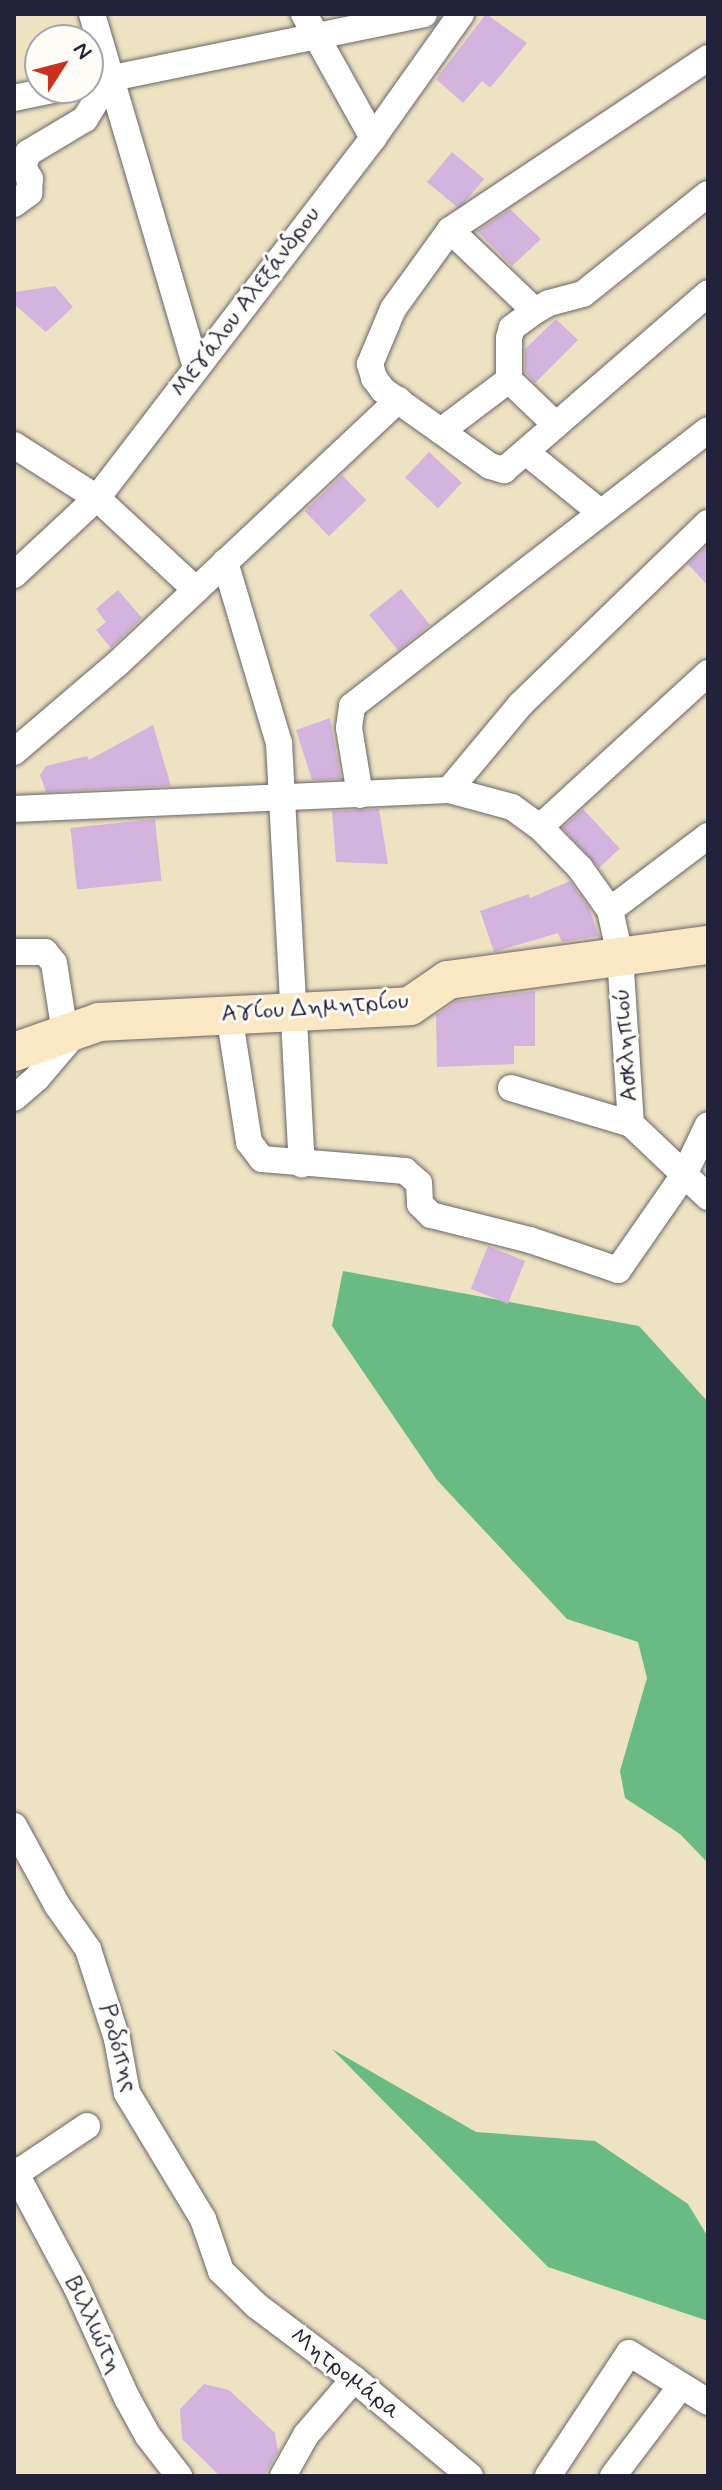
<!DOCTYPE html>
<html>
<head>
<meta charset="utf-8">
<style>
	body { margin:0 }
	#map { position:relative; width:722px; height:2490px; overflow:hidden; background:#ede2c1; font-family:Mynerve,sans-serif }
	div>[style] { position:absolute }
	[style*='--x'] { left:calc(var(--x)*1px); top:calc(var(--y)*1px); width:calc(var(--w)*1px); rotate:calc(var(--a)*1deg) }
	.forest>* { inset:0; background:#6aba84 }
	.building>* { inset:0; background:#d4b4de; transform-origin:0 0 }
	.roads { filter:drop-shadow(0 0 2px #69656a) drop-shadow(0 0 2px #69656a) }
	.street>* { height:26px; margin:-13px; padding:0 13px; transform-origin:13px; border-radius:13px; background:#fff }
	.secondary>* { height:38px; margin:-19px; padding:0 19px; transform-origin:19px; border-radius:19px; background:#fae7c3 }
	span { translate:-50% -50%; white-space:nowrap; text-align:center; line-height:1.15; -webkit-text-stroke:6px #fdfcf7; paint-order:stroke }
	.street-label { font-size:24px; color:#22223b }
	.frame { position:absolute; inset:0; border:16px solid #22223b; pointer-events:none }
	.north { position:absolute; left:24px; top:24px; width:80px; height:80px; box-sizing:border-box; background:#fdfcf7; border:2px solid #a5a5ac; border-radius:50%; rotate:54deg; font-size:22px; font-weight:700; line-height:32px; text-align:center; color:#22223b }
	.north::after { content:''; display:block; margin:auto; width:28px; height:36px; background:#c8321e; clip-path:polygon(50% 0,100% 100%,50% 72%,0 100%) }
</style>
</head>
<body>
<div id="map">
	<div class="forest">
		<div style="clip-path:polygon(343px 1271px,639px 1326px,708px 1402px,708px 1863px,680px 1834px,625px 1798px,620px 1771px,647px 1678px,638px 1642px,567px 1619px,437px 1480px,332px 1326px)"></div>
		<div style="clip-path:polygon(332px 2049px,476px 2132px,595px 2141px,688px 2204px,708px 2237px,708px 2321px,548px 2267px)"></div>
	</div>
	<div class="building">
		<div style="clip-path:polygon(486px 14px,527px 43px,490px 88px,482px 81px,463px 103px,436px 79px)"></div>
		<div style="left:452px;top:152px;width:42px;height:39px;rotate:40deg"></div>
		<div style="clip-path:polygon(510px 209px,541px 239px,512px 266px,477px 231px)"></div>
		<div style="clip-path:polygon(55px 286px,73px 307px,46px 332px,14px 304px,14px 292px)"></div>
		<div style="clip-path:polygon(556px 319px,578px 340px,535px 383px,525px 372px,525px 349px)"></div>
		<div style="left:429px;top:452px;width:45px;height:35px;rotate:43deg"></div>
		<div style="left:342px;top:475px;width:35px;height:52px;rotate:46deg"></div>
		<div style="clip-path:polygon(708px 545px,708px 586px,688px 564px)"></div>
		<div style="left:401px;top:589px;width:46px;height:41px;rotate:51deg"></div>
		<div style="clip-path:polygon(118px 590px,142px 618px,111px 648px,96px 630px,106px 622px,96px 609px)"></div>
		<div style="clip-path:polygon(330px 718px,341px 779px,312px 780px,296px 730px)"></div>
		<div style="clip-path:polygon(153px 725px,171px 786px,46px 792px,40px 775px,46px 766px,87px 756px,89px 760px)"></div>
		<div style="clip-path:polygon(379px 809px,388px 864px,336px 862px,332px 811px)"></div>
		<div style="left:583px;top:809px;width:54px;height:28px;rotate:47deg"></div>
		<div style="left:155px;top:819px;width:62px;height:85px;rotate:84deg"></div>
		<div style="clip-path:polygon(570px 881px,589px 908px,599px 936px,562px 942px,558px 933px,494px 952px,480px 911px,529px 894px,530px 898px)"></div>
		<div style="clip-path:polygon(535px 991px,535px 1046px,514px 1046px,514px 1064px,437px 1067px,436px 1015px,456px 1001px)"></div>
		<div style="left:488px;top:1246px;width:40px;height:46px;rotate:22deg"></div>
		<div style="clip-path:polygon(204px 2384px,229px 2390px,275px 2433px,278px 2452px,264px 2476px,220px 2476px,182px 2439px,180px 2409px)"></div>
	</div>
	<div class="roads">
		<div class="street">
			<div style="--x:92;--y:14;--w:369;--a:73.6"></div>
			<div style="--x:304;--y:14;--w:142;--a:60.9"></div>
			<div style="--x:708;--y:58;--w:310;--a:146.3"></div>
			<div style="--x:450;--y:230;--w:97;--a:125.8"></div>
			<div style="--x:393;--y:309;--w:60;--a:112.7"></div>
			<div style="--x:370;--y:364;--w:15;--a:74"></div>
			<div style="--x:374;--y:378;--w:15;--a:53"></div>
			<div style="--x:383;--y:390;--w:131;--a:35.4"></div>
			<div style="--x:490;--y:466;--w:15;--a:16"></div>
			<div style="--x:504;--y:470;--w:270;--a:-40.9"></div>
			<div style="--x:88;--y:83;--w:343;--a:-11.6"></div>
			<div style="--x:14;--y:98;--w:49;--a:-11.8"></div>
			<div style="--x:14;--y:204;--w:19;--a:-36"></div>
			<div style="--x:29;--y:193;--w:14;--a:-86"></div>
			<div style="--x:30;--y:179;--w:14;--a:-120"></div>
			<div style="--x:23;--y:167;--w:15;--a:-70"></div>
			<div style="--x:28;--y:153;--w:66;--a:-30.8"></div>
			<div style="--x:85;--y:119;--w:48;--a:-58.6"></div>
			<div style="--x:450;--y:230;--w:117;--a:43.6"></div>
			<div style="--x:535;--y:311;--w:16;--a:-30"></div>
			<div style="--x:549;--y:303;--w:35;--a:-15"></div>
			<div style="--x:583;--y:294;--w:160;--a:-38.7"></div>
			<div style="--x:535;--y:311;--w:29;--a:144"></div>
			<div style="--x:512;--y:328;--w:10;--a:107"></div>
			<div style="--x:509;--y:338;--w:42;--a:90"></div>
			<div style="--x:509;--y:380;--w:65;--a:43.8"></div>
			<div style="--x:441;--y:431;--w:85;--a:-36.9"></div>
			<div style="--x:14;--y:445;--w:98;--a:32.6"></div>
			<div style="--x:97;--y:498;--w:135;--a:42.9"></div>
			<div style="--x:527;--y:453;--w:94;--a:38.9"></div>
			<div style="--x:225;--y:562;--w:189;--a:73.4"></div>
			<div style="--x:279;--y:743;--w:422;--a:86.9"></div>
			<div style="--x:14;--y:575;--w:113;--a:-42.9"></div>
			<div style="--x:97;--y:498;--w:454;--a:-52.5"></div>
			<div style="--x:373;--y:138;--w:152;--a:-54.6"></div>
			<div style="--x:14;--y:752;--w:135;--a:-40.5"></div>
			<div style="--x:117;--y:664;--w:386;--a:-43.2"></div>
			<div style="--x:449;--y:790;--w:111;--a:-50.1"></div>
			<div style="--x:520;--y:705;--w:262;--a:-44.1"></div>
			<div style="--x:360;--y:795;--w:68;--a:-99.3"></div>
			<div style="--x:349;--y:728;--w:22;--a:-82"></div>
			<div style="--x:352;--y:706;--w:450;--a:-37.8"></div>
			<div style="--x:14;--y:809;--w:435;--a:-2.5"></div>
			<div style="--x:449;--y:790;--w:65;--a:15.1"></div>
			<div style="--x:512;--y:807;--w:34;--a:36"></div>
			<div style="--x:540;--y:827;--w:57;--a:45.7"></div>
			<div style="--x:580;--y:868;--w:52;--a:54.5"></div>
			<div style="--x:610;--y:910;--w:46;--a:77.5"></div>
			<div style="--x:620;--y:955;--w:169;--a:86.3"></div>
			<div style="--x:631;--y:1124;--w:106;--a:43.5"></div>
			<div style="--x:540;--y:827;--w:228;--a:-42.5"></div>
			<div style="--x:610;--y:910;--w:123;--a:-37.1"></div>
			<div style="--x:14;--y:952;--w:31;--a:0"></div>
			<div style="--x:45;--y:952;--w:14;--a:51"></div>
			<div style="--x:54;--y:963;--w:71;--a:81.1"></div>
			<div style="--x:229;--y:1014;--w:130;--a:81.1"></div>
			<div style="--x:249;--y:1142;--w:21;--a:53"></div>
			<div style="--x:262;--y:1159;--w:144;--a:4.8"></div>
			<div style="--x:405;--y:1171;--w:18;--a:41"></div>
			<div style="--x:419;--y:1183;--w:21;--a:87"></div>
			<div style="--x:420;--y:1204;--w:16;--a:45"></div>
			<div style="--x:431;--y:1215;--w:102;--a:14.2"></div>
			<div style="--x:530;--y:1240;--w:93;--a:18.8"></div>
			<div style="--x:618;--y:1270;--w:116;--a:-55.2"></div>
			<div style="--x:684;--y:1175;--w:55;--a:-64.4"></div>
			<div style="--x:511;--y:1088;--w:125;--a:16.7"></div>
			<div style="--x:14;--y:1098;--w:30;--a:-41"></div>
			<div style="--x:37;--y:1078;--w:62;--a:-49.6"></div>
			<div style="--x:14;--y:1826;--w:90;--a:61.4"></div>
			<div style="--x:57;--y:1905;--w:54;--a:54.8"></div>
			<div style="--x:88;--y:1949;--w:95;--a:72.1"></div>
			<div style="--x:117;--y:2039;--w:55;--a:79.5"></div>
			<div style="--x:127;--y:2093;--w:147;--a:58.9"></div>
			<div style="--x:203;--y:2219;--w:55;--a:70.9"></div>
			<div style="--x:221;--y:2271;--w:50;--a:44.2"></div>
			<div style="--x:257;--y:2306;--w:121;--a:37"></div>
			<div style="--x:354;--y:2379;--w:151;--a:39.9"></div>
			<div style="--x:14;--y:2170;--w:134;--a:61.9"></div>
			<div style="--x:77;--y:2288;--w:121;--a:65.6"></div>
			<div style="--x:127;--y:2398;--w:43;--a:61.1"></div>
			<div style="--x:148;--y:2436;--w:51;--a:52.2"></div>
			<div style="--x:14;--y:2175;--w:88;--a:-33.9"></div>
			<div style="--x:283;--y:2476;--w:47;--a:-60.7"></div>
			<div style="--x:306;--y:2435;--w:74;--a:-49.4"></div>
			<div style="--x:548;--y:2476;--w:147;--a:-56.6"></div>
			<div style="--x:629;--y:2353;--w:93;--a:31.8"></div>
			<div style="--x:613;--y:2476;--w:113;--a:-52.9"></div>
		</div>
		<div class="secondary">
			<div style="--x:14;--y:1052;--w:90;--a:-19.4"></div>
			<div style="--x:99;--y:1022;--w:311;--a:-2.9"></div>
			<div style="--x:410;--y:1006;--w:46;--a:-34.4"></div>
			<div style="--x:448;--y:980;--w:262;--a:-7.7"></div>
		</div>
	</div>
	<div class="street-label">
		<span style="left:246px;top:302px;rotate:-53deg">Μεγάλου Αλεξάνδρου</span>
		<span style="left:315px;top:1008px;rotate:-4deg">Αγίου Δημητρίου</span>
		<span style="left:626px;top:1045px;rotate:-94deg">Ασκληπιού</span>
		<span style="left:118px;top:2048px;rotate:74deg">Ροδόπης</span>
		<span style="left:93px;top:2325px;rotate:65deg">Βιλλιώτη</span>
		<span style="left:345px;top:2374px;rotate:38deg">Μητρομάρα</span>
	</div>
	<div class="frame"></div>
	<div class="north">N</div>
</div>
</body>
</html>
